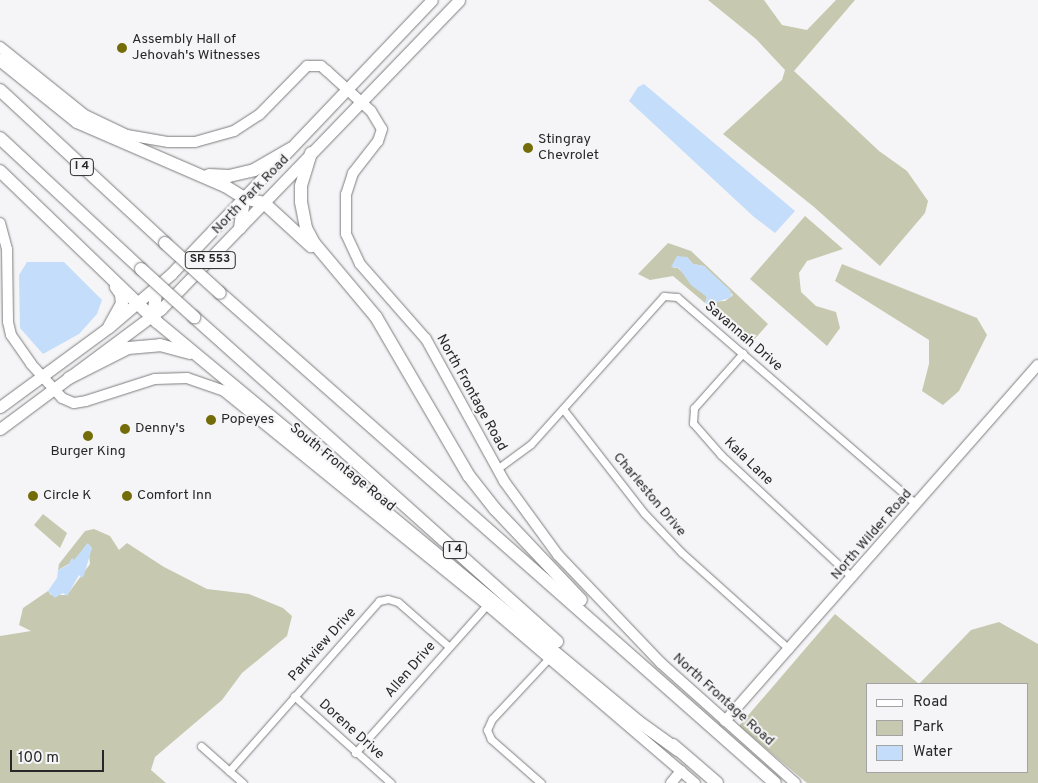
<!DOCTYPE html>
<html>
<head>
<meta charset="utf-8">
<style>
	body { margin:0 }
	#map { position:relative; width:1038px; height:783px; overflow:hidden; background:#f5f5f7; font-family:Overpass,sans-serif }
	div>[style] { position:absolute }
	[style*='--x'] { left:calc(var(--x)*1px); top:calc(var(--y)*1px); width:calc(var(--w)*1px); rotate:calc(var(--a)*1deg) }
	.green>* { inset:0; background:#c6c9af }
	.water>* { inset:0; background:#c3ddfa }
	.roads { filter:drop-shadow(0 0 1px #7c7c7e) drop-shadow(0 0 1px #7c7c7e) }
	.street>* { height:7px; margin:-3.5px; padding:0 3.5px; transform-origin:3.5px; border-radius:3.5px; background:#fff }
	.secondary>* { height:10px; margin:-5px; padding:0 5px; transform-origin:5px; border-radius:5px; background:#fff }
	.primary>* { height:11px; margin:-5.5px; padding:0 5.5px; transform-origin:5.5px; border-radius:5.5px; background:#fff }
	.highway>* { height:12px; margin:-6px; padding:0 6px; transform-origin:6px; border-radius:6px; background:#fff }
	.bridges { filter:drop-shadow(0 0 1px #7c7c7e) drop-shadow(0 0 1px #7c7c7e) }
	.highway-bridge>* { height:12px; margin:-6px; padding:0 6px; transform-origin:6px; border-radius:6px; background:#fff }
	.dots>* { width:14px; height:14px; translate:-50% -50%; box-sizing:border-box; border:2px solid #f5f5f7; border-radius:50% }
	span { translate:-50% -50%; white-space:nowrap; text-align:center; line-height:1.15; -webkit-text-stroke:4px #f5f5f7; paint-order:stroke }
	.shield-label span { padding:1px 4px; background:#f5f5f7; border:1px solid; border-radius:4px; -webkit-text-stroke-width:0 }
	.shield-label { font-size:12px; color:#282828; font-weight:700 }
	.poi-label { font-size:14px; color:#282828 }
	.left { translate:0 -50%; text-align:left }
	.street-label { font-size:14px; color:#282828 }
	.legend { position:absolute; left:866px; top:683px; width:162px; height:90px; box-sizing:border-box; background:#f5f5f7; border:1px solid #a3a3a4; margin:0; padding:6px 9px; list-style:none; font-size:15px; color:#282828 }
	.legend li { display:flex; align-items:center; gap:10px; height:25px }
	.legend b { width:25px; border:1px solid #a3a3a4 }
	.scale { position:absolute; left:10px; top:750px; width:94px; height:22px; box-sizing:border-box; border:2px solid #282828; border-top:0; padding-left:6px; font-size:15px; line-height:18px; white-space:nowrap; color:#282828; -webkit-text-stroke:4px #f5f5f7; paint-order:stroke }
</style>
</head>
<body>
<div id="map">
	<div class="green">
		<div style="clip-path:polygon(708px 0,764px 0,782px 25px,807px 30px,836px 0,855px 0,794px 71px,879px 151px,907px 171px,928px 201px,925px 213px,880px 266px,814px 207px,723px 134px,782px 80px,785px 70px,756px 39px)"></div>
		<div style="clip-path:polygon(805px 216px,843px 249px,807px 261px,799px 273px,801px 292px,816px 306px,836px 312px,840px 328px,827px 346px,750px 279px)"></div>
		<div style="clip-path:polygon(668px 243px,691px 251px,768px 324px,752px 342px,708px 305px,709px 302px,725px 301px,733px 295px,704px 266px,693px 264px,687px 257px,673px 268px,678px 268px,707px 297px,705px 303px,673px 276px,650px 280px,638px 274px)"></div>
		<div style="clip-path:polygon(842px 264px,977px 318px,987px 335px,959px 391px,943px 405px,922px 391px,929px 364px,929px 340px,835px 281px)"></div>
		<div style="clip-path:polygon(43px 514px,67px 533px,60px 548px,34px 525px)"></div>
		<div style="clip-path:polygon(94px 529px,110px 536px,119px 550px,127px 543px,164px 567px,207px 589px,249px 594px,283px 608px,292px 616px,287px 636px,242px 673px,222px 700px,155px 757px,151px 770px,166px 783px,0 783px,0 636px,31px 631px,19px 625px,23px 608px,48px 591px,51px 595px,67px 595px,90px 564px,89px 554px,92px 548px,87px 544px,74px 561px,58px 570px,59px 564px,85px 531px)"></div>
		<div style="clip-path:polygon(evenodd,835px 614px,919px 684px,971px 630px,999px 622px,1038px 644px,1038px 783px,807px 783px,739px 726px,835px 614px,867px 684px,1027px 684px,1027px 772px,867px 772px,867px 684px)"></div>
	</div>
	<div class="water">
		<div style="clip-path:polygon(644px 84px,795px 211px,775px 233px,754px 217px,629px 101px,638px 87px)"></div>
		<div style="clip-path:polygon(677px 256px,687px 257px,693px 264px,704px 266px,730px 290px,732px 297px,708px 305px,705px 303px,707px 297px,691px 285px,679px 268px,671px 267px)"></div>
		<div style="clip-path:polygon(27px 262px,64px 262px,102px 300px,97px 314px,79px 334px,43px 354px,20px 328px,19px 275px)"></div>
		<div style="clip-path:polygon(88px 543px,92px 548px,84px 575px,82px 578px,79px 575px,67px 596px,63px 593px,55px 598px,48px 591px,57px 578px,58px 570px,68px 565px,72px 558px,74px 560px)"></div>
	</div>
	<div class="roads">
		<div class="street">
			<div style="--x:743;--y:353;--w:74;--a:131.7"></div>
			<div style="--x:694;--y:408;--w:15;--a:94"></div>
			<div style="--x:693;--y:423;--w:43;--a:48.8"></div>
			<div style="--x:721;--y:455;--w:179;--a:43"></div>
			<div style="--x:563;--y:409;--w:132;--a:52.1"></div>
			<div style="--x:644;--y:513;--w:55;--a:46.5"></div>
			<div style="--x:682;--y:553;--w:144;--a:41.9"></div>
			<div style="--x:497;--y:469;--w:42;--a:-36.3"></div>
			<div style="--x:531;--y:444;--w:199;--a:-48.1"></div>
			<div style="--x:664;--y:296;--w:13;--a:4"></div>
			<div style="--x:677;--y:297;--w:316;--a:40.9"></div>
			<div style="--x:294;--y:696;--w:130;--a:41.9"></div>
			<div style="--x:201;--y:746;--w:56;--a:41.4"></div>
			<div style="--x:355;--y:753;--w:198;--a:-48.3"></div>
			<div style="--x:229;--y:771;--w:227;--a:-48.6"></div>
			<div style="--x:379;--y:601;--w:9;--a:-13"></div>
			<div style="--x:388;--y:599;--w:10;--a:17"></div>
			<div style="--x:398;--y:602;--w:67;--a:41.3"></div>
			<div style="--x:541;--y:783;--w:67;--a:-138.7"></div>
			<div style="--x:491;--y:739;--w:10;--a:-114"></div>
			<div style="--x:487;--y:730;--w:12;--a:-66"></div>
			<div style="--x:492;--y:719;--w:83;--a:-46.9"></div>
		</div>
		<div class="secondary">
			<div style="--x:0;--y:47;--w:109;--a:38.7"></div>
			<div style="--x:85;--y:115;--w:47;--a:25.5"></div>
			<div style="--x:127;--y:135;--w:42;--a:9.7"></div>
			<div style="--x:168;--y:142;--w:27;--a:0"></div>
			<div style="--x:195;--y:142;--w:41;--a:-15.8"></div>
			<div style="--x:234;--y:131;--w:30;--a:-33"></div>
			<div style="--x:259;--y:115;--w:69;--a:-45.6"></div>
			<div style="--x:307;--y:66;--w:14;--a:0"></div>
			<div style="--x:321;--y:66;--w:8;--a:40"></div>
			<div style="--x:327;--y:71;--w:59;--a:42.3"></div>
			<div style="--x:371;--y:111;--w:21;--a:59"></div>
			<div style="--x:382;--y:129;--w:13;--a:108"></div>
			<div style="--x:378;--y:141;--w:41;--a:128"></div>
			<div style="--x:353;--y:173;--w:22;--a:108"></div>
			<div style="--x:346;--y:194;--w:40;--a:90"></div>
			<div style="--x:346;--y:234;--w:33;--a:65"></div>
			<div style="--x:360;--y:264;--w:100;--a:48.7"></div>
			<div style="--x:426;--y:339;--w:162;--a:61.2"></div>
			<div style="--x:504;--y:481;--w:92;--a:53.9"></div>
			<div style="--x:558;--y:555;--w:149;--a:46.4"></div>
			<div style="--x:661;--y:663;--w:180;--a:41.8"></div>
			<div style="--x:0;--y:223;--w:27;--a:75"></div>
			<div style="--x:7;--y:249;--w:73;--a:89.2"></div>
			<div style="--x:8;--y:322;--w:13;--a:77"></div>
			<div style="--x:11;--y:335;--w:35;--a:55"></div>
			<div style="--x:31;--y:364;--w:46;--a:47.6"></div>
			<div style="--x:62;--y:398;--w:13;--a:23"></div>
			<div style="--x:74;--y:403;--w:12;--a:-9"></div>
			<div style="--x:86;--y:401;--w:72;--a:-17.7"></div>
			<div style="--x:155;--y:379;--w:32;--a:-2"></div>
			<div style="--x:187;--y:378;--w:39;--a:19"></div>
			<div style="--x:224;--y:391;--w:339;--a:39.1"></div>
			<div style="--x:487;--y:605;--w:274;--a:40.6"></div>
			<div style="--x:725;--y:721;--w:474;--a:-48.7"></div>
			<div style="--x:671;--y:783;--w:16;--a:-50"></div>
		</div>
		<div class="primary">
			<div style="--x:0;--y:407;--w:135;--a:-36.3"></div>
			<div style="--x:109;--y:327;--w:82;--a:-40.5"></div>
			<div style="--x:171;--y:274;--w:378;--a:-46.4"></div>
			<div style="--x:0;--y:429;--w:201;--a:-36.7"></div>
			<div style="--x:161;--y:309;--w:429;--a:-46"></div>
		</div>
		<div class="highway">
			<div style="--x:0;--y:60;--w:99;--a:38.8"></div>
			<div style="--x:77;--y:122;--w:161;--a:23.4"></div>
			<div style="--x:225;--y:186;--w:22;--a:32"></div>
			<div style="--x:244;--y:198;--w:21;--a:14"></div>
			<div style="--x:264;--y:203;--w:64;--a:42.5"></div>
			<div style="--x:0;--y:90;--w:225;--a:42.8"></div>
			<div style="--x:0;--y:138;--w:192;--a:42.9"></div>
			<div style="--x:311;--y:153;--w:34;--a:107"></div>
			<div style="--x:301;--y:186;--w:16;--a:90"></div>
			<div style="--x:301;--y:202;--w:26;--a:79"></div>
			<div style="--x:306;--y:228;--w:17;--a:62"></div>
			<div style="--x:314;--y:243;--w:97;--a:50"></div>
			<div style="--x:376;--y:317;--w:184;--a:59.7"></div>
			<div style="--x:469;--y:476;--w:42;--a:51.8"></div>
			<div style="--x:495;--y:509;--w:125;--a:46.6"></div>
			<div style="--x:0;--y:171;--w:218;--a:43.9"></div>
			<div style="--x:157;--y:322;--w:626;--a:39.69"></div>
			<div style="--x:639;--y:722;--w:48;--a:35.7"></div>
			<div style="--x:209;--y:175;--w:20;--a:3"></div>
			<div style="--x:229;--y:176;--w:26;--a:-13"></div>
			<div style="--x:254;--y:170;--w:42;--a:-30.3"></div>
			<div style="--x:240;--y:228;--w:30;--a:-82"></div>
			<div style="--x:220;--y:293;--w:740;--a:41.44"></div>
			<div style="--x:153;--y:316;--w:29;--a:-82"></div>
			<div style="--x:194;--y:317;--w:487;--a:41.8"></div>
			<div style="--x:109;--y:327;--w:26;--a:-61"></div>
			<div style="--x:122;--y:304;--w:10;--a:-96"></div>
			<div style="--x:121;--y:294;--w:9;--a:-126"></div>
			<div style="--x:69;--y:378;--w:66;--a:-27"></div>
			<div style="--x:128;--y:348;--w:32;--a:-5"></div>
			<div style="--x:160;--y:345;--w:31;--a:15"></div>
			<div style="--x:673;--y:745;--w:58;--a:40.8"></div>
		</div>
	</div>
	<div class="bridges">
		<div class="highway-bridge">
			<div style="--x:165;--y:243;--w:74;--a:42.3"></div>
			<div style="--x:141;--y:269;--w:72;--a:42.2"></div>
		</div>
	</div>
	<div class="dots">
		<div style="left:122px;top:48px;background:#736c09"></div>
		<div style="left:528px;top:148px;background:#736c09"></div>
		<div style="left:211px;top:420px;background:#736c09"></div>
		<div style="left:125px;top:429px;background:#736c09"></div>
		<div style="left:88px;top:436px;background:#736c09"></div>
		<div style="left:33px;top:496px;background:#736c09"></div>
		<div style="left:127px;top:496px;background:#736c09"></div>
	</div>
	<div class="shield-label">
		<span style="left:82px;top:167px">I 4</span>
		<span style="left:210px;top:260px">SR 553</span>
		<span style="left:455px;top:550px">I 4</span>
	</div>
	<div class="poi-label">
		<span class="left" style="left:132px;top:48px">Assembly Hall of<br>Jehovah's Witnesses</span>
		<span class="left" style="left:538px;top:148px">Stingray<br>Chevrolet</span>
		<span class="left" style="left:221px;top:420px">Popeyes</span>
		<span class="left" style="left:135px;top:429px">Denny's</span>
		<span style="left:88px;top:452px">Burger King</span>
		<span class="left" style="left:43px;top:496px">Circle K</span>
		<span class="left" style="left:137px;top:496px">Comfort Inn</span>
	</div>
	<div class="street-label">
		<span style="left:251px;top:195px;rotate:-46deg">North Park Road</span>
		<span style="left:743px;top:337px;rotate:41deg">Savannah Drive</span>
		<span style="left:471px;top:393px;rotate:61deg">North Frontage Road</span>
		<span style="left:748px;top:462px;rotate:44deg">Kala Lane</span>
		<span style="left:342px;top:468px;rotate:39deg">South Frontage Road</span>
		<span style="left:649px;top:495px;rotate:50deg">Charleston Drive</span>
		<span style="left:872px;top:535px;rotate:-49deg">North Wilder Road</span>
		<span style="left:323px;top:645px;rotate:-48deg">Parkview Drive</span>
		<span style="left:411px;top:670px;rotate:-49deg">Allen Drive</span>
		<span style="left:723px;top:700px;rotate:42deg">North Frontage Road</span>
		<span style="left:351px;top:730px;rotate:42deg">Dorene Drive</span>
	</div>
	<ul class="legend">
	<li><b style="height:6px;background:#fff"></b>Road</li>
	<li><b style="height:14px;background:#c6c9af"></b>Park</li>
	<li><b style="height:14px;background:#c3ddfa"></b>Water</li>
	</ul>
	<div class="scale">100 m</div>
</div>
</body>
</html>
